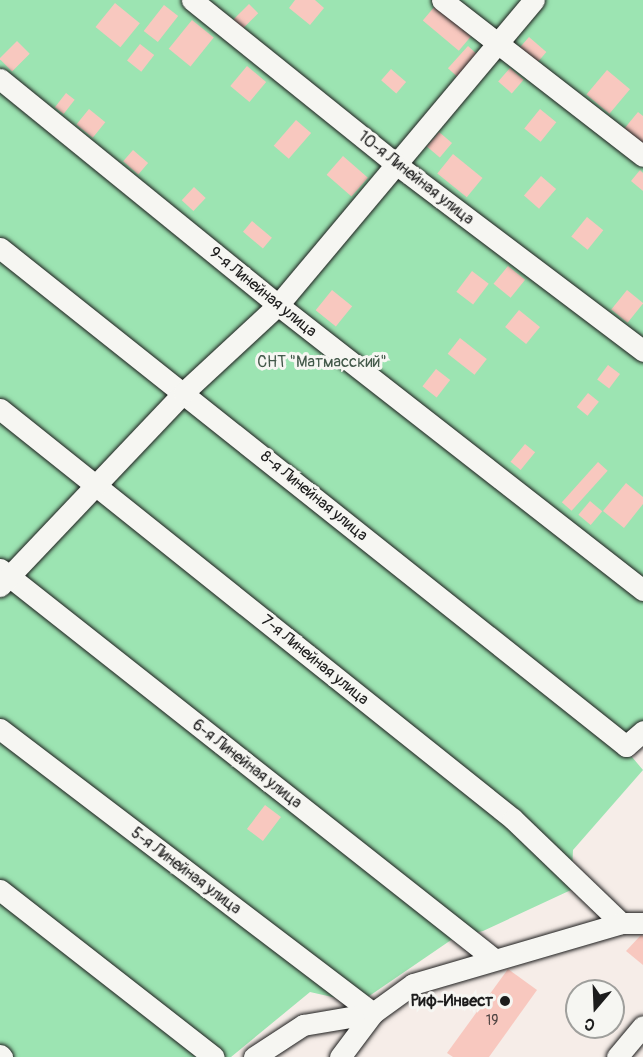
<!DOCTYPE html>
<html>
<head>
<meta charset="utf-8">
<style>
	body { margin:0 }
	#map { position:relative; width:643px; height:1057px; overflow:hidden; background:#f6ede8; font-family:Pangolin,sans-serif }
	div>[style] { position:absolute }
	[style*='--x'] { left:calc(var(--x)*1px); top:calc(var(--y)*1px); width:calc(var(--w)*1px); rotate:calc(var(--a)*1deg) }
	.green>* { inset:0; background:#9ce4b2 }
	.building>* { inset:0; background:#f8c8bf; transform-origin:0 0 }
	.roads { filter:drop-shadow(0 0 2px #1c1c1c) drop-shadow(0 0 2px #1c1c1c) }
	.minor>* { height:21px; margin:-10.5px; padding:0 10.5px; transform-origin:10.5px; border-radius:10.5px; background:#f6f6f2 }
	.dots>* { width:16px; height:16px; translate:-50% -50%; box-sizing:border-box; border:3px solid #f6f6f2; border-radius:50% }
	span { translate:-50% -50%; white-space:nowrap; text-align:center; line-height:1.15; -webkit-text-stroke:6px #f6f6f2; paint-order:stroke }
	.number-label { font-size:14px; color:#534745 }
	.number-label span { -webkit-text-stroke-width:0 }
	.street-label { font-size:16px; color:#1c1c1c }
	.park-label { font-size:16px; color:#425849 }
	.poi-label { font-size:16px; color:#1c1c1c; font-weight:700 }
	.right { translate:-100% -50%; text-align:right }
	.north { position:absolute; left:565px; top:979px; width:60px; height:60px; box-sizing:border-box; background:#f6f6f2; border:2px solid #9f9f9c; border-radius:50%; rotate:199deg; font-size:16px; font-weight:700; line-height:24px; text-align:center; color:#1c1c1c }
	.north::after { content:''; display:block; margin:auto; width:21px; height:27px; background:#1c1c1c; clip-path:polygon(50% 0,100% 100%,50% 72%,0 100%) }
</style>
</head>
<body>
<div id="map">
	<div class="green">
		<div style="clip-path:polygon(0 0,643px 0,643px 724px,621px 744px,643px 770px,573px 850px,571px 890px,483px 931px,454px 938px,359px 1003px,310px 992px,231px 1057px,0 1057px)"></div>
	</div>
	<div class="building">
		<div style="clip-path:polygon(295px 0,315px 0,324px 8px,310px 25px,289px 8px)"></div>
		<div style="left:115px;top:3px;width:32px;height:31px;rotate:39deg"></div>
		<div style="left:249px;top:4px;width:13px;height:22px;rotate:45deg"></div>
		<div style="left:164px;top:5px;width:18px;height:33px;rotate:38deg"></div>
		<div style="left:435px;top:6px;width:47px;height:19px;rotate:40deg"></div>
		<div style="left:192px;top:20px;width:28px;height:37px;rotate:39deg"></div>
		<div style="left:529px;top:37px;width:23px;height:15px;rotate:41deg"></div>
		<div style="left:17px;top:41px;width:18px;height:25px;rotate:45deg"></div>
		<div style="left:140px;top:44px;width:18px;height:21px;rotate:38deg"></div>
		<div style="left:468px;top:46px;width:13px;height:30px;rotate:42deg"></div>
		<div style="left:247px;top:66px;width:25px;height:26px;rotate:40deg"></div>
		<div style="left:510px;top:68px;width:18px;height:18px;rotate:41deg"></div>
		<div style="left:391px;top:69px;width:20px;height:15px;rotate:41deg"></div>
		<div style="left:607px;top:70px;width:30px;height:32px;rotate:40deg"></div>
		<div style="left:66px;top:93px;width:11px;height:18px;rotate:38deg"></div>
		<div style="left:89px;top:109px;width:21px;height:20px;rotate:39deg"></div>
		<div style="left:540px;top:109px;width:21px;height:25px;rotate:39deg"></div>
		<div style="clip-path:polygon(638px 112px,643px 116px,643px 145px,624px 129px)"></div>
		<div style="left:296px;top:120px;width:20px;height:34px;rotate:41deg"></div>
		<div style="left:439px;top:132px;width:17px;height:19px;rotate:40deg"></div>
		<div style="left:133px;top:150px;width:20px;height:15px;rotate:41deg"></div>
		<div style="left:453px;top:154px;width:38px;height:25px;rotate:39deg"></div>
		<div style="left:343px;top:156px;width:33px;height:25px;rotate:41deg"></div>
		<div style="clip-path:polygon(640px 170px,643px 173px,643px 191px,631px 181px)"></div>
		<div style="left:541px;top:176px;width:20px;height:26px;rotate:41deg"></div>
		<div style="left:194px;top:187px;width:16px;height:18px;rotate:43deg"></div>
		<div style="left:587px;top:217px;width:21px;height:25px;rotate:39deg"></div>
		<div style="left:252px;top:221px;width:26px;height:14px;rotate:40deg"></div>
		<div style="left:508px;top:266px;width:22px;height:23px;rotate:39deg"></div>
		<div style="left:472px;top:271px;width:21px;height:26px;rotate:37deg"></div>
		<div style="left:332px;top:290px;width:26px;height:26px;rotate:39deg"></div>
		<div style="left:627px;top:290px;width:21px;height:25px;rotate:39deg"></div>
		<div style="left:519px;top:310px;width:27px;height:22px;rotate:39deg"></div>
		<div style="left:460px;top:338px;width:34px;height:20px;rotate:38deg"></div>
		<div style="left:608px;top:365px;width:15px;height:18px;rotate:37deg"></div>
		<div style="left:436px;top:369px;width:18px;height:22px;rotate:38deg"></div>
		<div style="left:588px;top:393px;width:14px;height:18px;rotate:39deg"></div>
		<div style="left:525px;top:444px;width:13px;height:23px;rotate:39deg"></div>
		<div style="left:598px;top:462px;width:13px;height:54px;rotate:42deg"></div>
		<div style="clip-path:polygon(626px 483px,643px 497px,643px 504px,624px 528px,603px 511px)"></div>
		<div style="left:590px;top:501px;width:16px;height:18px;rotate:40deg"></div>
		<div style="left:265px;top:805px;width:20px;height:30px;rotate:37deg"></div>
		<div style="clip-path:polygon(641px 935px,643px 936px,643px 965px,626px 951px)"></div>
		<div style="clip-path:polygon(508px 969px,537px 990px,489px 1057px,453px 1057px,447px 1053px)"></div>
	</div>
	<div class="roads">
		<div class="minor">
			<div style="--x:192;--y:0;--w:262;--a:38.8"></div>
			<div style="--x:396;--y:164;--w:310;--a:37.1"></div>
			<div style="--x:442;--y:0;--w:254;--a:37.8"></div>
			<div style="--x:0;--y:79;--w:358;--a:39.1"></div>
			<div style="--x:278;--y:305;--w:463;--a:38"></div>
			<div style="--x:0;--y:248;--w:800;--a:38.5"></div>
			<div style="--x:626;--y:746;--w:23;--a:-41"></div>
			<div style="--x:0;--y:409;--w:657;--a:38.63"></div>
			<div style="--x:513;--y:819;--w:150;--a:43.9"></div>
			<div style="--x:0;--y:569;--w:629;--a:38.29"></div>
			<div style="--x:0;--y:586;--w:267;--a:-46.5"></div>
			<div style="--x:184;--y:392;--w:128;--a:-42.8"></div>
			<div style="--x:278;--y:305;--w:398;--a:-50"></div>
			<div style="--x:0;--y:729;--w:469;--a:37.3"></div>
			<div style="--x:0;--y:890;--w:271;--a:38"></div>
			<div style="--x:0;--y:1055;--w:3;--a:45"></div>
			<div style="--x:254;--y:1057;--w:59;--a:-33.1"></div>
			<div style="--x:303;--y:1025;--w:71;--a:-9.7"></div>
			<div style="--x:340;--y:1057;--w:55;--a:-53.1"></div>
			<div style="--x:373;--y:1013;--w:49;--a:-35.9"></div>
			<div style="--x:413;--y:984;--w:217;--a:-16.3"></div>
			<div style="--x:621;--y:923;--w:22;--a:0"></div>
			<div style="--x:617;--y:1057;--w:40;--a:-50"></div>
		</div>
	</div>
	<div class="dots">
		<div style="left:505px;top:1001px;background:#1c1c1c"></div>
	</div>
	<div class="number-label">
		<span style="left:492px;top:1021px">19</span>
	</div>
	<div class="street-label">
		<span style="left:416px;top:178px;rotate:38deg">10-я Линейная улица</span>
		<span style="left:263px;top:292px;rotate:39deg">9-я Линейная улица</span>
		<span style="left:314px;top:496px;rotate:39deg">8-я Линейная улица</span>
		<span style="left:315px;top:660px;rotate:39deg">7-я Линейная улица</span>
		<span style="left:247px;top:764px;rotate:38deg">6-я Линейная улица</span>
		<span style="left:186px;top:871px;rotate:37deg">5-я Линейная улица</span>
	</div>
	<div class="park-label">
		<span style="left:322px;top:362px">СНТ "Матмасский"</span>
	</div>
	<div class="poi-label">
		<span class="right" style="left:493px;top:1001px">Риф-Инвест</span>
	</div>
	<div class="north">С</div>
</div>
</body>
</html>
